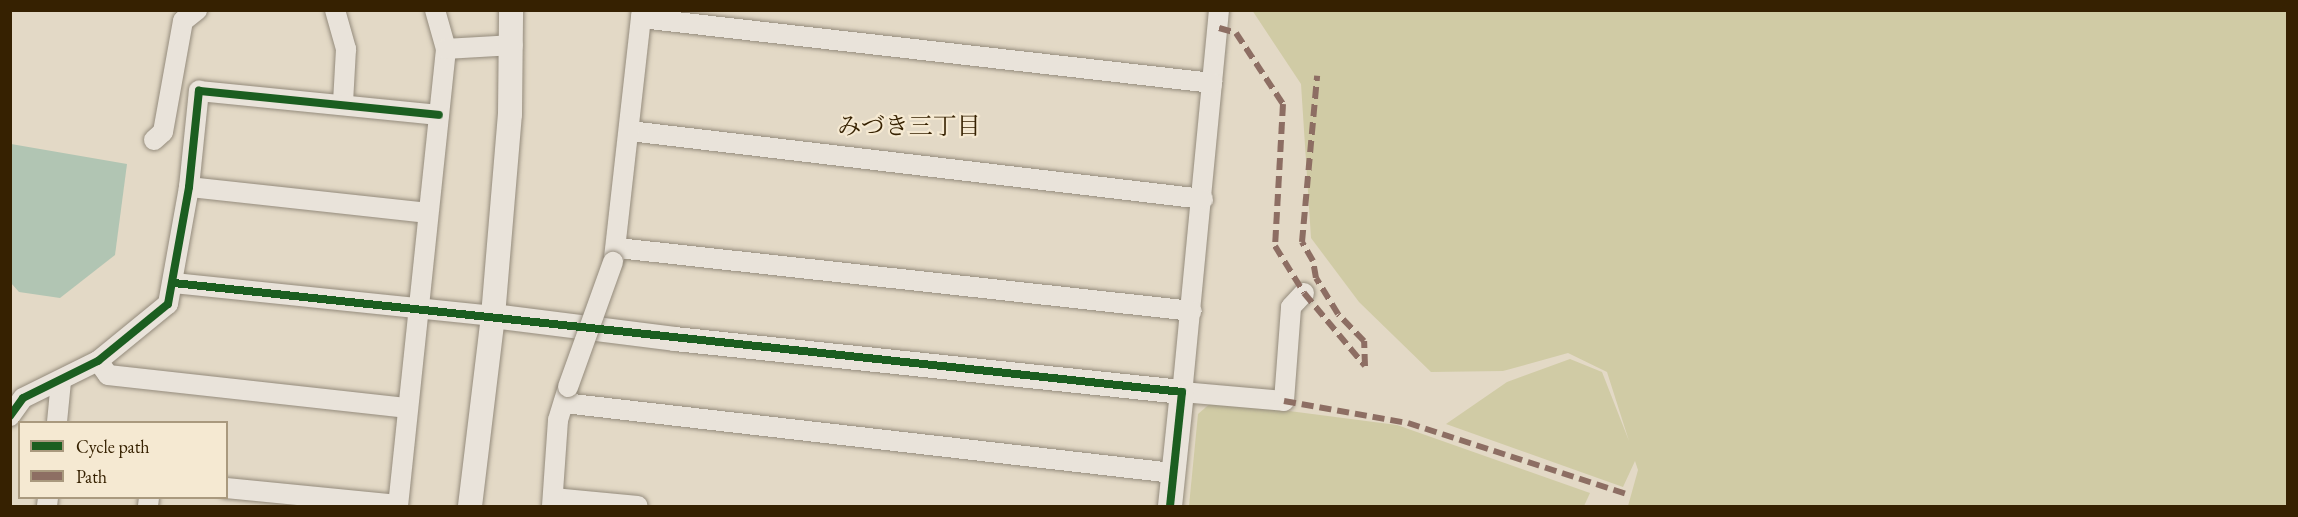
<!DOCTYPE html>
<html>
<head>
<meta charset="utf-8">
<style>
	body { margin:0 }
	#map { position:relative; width:2298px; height:517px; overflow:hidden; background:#e3d9c6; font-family:"EB Garamond","Noto Serif JP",serif }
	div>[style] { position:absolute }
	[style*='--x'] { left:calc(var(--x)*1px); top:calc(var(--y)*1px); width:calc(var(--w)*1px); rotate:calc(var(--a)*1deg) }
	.green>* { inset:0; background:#d0cba5 }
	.water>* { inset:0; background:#b1c5b3 }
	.roads { filter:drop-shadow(0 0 2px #948b7c) drop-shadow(0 0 2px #948b7c) }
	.minor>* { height:20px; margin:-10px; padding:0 10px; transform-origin:10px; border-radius:10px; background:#e9e3da }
	.tertiary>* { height:24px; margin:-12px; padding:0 12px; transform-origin:12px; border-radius:12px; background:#e9e3da }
	.bridges { filter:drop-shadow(0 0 2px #948b7c) drop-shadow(0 0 2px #948b7c) }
	.minor-bridge>* { height:20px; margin:-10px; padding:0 10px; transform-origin:10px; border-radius:10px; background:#e9e3da }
	.quiet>* { height:6px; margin-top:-3px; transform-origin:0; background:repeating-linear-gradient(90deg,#8d6e63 0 12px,transparent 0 18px) }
	.cycleway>* { height:8px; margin:-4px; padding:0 4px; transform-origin:4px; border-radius:4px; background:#1b5e20 }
	span { translate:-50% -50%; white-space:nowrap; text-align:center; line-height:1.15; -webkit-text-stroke:4.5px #f5e9d2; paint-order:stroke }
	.neighbourhood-label { font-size:24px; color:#362101 }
	.frame { position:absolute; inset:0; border:12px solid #362101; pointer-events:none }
	.legend { position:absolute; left:18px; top:421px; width:210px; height:78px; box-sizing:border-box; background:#f5e9d2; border:2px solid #a9997e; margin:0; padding:8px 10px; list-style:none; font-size:18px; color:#362101 }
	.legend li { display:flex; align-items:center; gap:12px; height:30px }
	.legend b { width:30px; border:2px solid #a9997e }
</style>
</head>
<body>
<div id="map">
	<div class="green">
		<div style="clip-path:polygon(1252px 10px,2287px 11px,2287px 506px,1628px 506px,1638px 470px,1635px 461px,1623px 487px,1446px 424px,1507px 382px,1570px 359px,1602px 372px,1629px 441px,1607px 372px,1568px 353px,1503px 371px,1431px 372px,1359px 302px,1311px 238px,1301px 84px)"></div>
		<div style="clip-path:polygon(1213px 401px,1397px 425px,1590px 493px,1584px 506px,1189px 506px,1198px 414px)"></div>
	</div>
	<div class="water">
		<div style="clip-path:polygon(11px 144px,127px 164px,115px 255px,60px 298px,19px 292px,11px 283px)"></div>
	</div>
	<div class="roads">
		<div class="minor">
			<div style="--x:335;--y:10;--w:41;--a:74.2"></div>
			<div style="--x:346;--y:49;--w:54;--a:93.2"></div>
			<div style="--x:435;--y:10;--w:41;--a:74.2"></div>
			<div style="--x:1219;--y:10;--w:384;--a:95.5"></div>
			<div style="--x:1182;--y:392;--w:102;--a:5"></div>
			<div style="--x:1284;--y:401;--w:94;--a:-85.7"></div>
			<div style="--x:1291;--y:307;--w:19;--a:-47"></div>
			<div style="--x:641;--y:18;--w:575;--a:6.49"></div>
			<div style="--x:630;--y:131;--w:577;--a:6.77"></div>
			<div style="--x:154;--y:140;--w:12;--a:-42"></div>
			<div style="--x:163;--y:132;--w:113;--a:-79.8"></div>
			<div style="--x:183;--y:21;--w:18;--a:-38"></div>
			<div style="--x:189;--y:187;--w:240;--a:6.2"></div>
			<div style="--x:618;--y:248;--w:577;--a:6.26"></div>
			<div style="--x:614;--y:258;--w:250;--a:-83.6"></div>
			<div style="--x:174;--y:283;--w:321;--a:5.9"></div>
			<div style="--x:98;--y:361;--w:17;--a:54"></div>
			<div style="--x:108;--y:375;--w:302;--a:6.3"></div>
			<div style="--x:564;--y:403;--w:613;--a:6.56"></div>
			<div style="--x:10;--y:416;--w:22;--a:-54"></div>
			<div style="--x:23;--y:398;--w:84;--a:-26.3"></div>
			<div style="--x:98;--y:361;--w:90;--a:-39.2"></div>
			<div style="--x:168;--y:304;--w:119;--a:-79.8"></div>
			<div style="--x:189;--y:187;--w:97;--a:-84.1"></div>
			<div style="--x:199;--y:91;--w:241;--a:5.7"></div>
			<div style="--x:57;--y:422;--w:41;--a:-84.4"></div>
			<div style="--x:226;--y:488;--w:173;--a:5.6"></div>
			<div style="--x:553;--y:498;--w:85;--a:5.4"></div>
			<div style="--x:47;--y:506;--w:8;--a:-83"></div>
			<div style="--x:148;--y:506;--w:8;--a:-83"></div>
			<div style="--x:398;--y:506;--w:460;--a:-84"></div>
			<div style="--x:446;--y:49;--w:67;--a:-3.4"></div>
			<div style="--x:552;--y:506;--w:86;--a:-86"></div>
			<div style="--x:558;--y:420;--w:30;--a:-73"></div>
		</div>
		<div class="tertiary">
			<div style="--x:493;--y:316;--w:183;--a:7.2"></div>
			<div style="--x:675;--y:339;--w:510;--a:5.97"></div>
			<div style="--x:1182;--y:392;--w:115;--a:96"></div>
			<div style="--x:470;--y:506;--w:191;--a:-83.1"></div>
			<div style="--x:493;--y:316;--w:203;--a:-85.2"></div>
			<div style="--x:510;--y:114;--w:104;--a:-89.4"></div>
		</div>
	</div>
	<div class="bridges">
		<div class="minor-bridge">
			<div style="--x:568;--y:387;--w:133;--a:-70.2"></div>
		</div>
	</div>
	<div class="quiet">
		<div style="--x:1219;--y:28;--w:18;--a:16"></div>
		<div style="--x:1236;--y:33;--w:85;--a:56.5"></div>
		<div style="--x:1283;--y:104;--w:142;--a:93.2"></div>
		<div style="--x:1275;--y:246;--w:55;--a:58.3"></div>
		<div style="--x:1304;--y:293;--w:95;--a:50.1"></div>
		<div style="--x:1365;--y:366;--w:25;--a:-92"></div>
		<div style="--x:1364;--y:341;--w:37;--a:-134"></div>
		<div style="--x:1338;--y:314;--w:42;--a:-121.4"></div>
		<div style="--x:1316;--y:278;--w:17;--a:-100"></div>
		<div style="--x:1313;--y:261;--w:22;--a:-120"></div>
		<div style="--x:1302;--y:242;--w:167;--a:-84.8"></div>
		<div style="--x:1284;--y:401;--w:126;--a:10.1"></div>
		<div style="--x:1408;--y:423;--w:229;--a:18"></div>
	</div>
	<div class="cycleway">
		<div style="--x:174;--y:283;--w:1014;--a:6.17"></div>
		<div style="--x:1182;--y:392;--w:115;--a:96"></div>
		<div style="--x:10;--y:416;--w:22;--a:-54"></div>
		<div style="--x:23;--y:398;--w:84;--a:-26.3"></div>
		<div style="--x:98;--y:361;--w:90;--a:-39.2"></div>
		<div style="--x:168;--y:304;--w:119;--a:-79.8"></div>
		<div style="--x:189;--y:187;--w:97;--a:-84.1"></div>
		<div style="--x:199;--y:91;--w:241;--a:5.7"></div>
	</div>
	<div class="neighbourhood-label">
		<span style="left:909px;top:126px">みづき三丁目</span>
	</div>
	<div class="frame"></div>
	<ul class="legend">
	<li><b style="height:8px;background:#1b5e20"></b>Cycle path</li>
	<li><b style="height:8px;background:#8d6e63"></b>Path</li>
	</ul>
</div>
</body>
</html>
